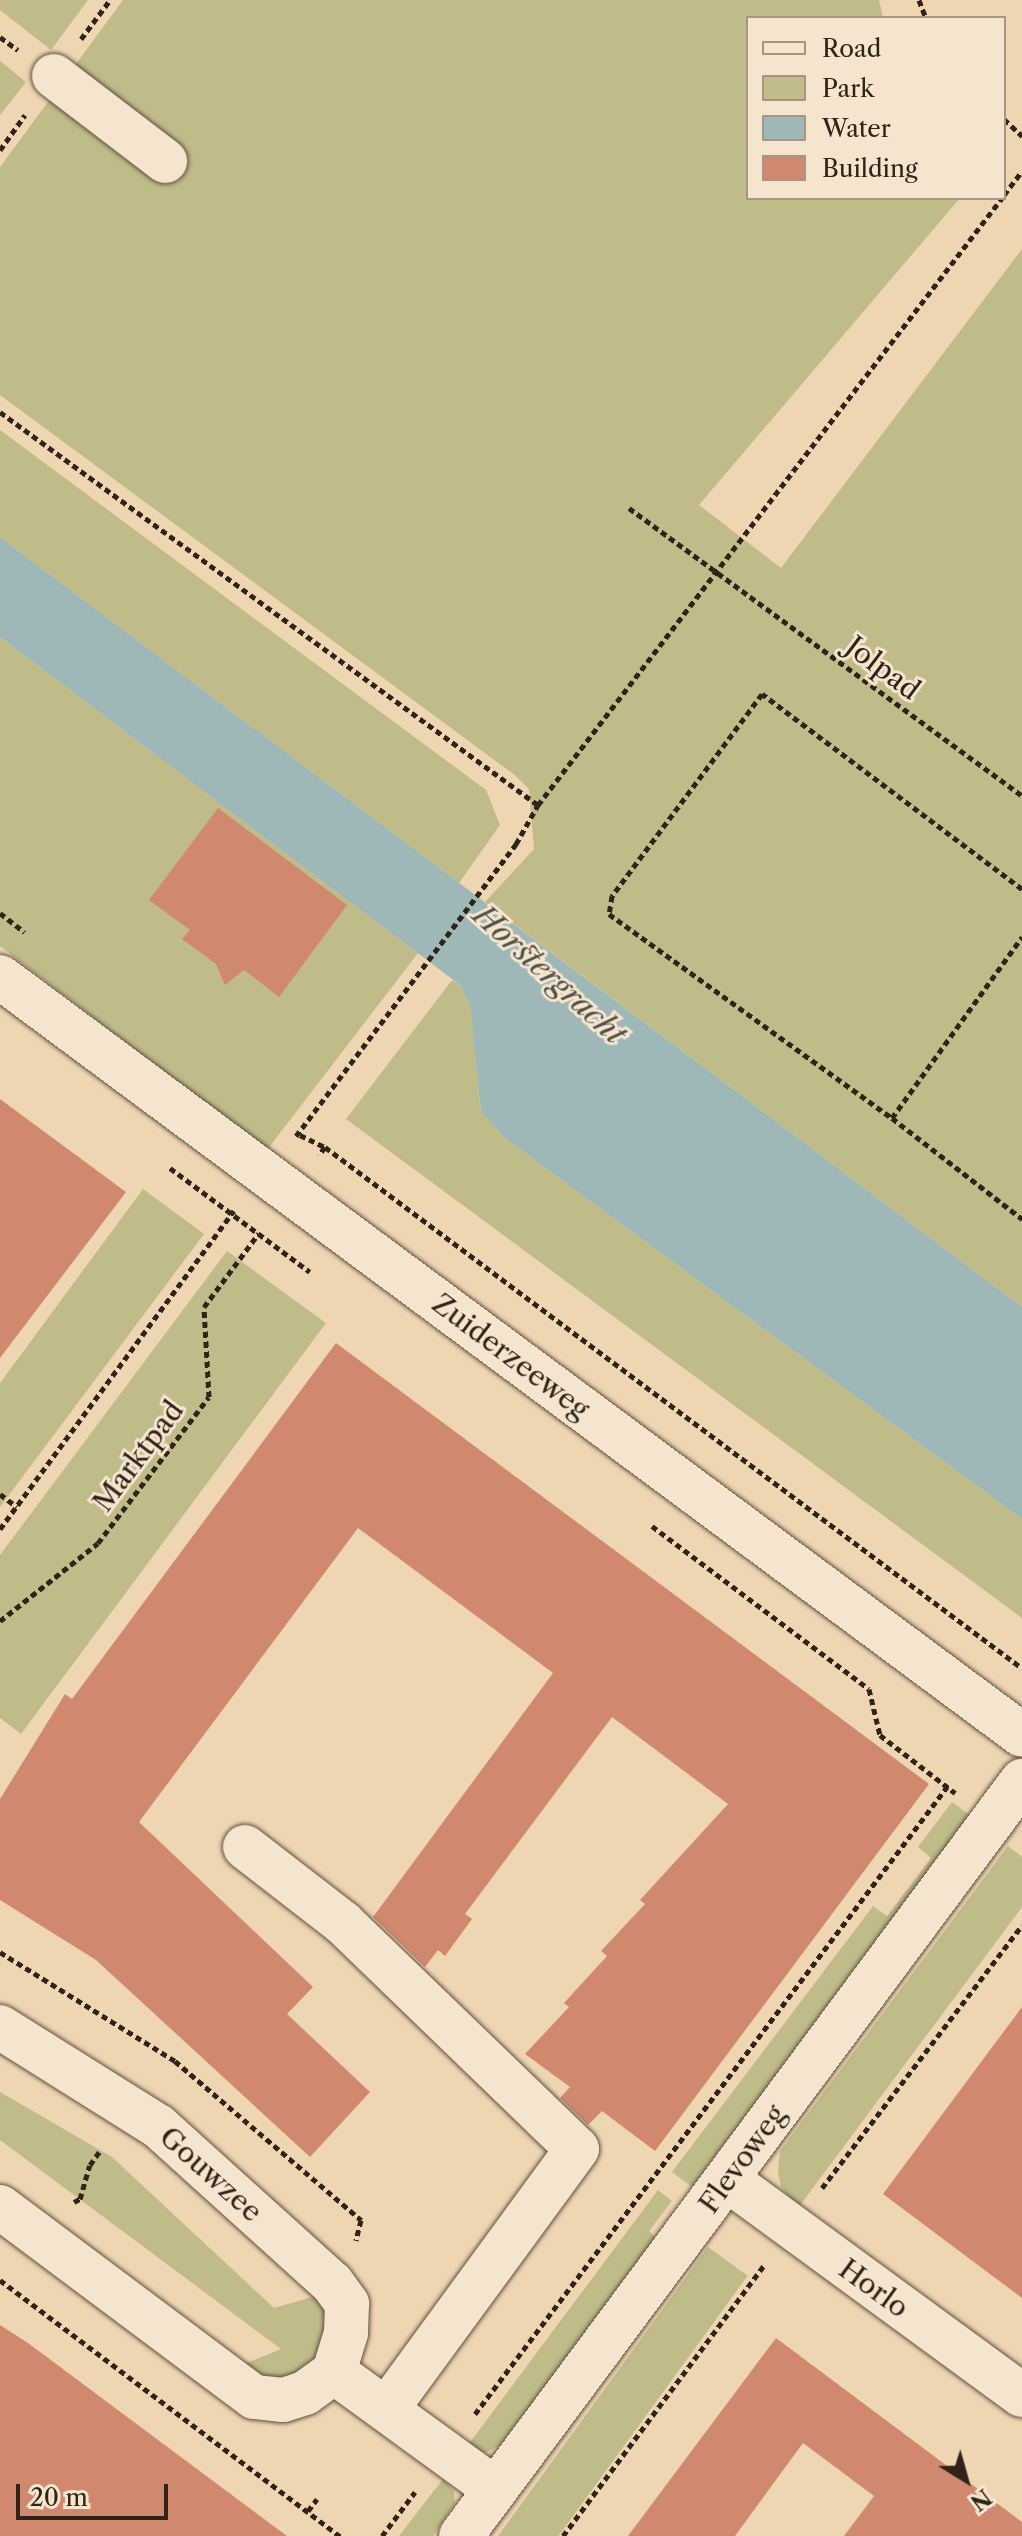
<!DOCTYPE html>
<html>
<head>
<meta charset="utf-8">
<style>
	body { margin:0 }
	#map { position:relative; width:1022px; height:2536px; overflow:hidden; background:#efd6b3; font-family:"Libre Caslon Text",serif }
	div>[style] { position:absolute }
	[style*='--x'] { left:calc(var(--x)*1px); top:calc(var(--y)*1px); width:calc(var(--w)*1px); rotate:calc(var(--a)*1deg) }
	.green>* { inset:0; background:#bfbc89; transform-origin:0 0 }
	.water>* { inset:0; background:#9eb7b7 }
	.building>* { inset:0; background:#d0896e }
	.path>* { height:5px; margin-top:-2.5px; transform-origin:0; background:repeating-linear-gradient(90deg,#2f2417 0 6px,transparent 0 10px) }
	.roads { filter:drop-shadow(0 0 2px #5f503e) drop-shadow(0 0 2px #5f503e) }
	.minor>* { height:44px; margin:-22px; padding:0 22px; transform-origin:22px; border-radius:22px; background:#f5e4ce }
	span { translate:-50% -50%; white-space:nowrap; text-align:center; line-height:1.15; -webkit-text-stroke:6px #f5e4ce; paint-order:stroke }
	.street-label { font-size:28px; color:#2f2417 }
	.water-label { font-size:30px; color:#505047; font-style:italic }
	.legend { position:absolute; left:746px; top:16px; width:260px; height:184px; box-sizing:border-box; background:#f5e4ce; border:2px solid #a69785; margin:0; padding:10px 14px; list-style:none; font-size:24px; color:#2f2417 }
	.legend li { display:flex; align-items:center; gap:16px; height:40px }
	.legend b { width:40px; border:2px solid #a69785 }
	.north { position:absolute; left:926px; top:2440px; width:80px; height:80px; -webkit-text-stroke:6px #f5e4ce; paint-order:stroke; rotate:143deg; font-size:22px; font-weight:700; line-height:32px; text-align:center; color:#2f2417 }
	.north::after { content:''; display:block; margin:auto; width:28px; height:36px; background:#2f2417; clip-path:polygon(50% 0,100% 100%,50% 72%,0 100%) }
	.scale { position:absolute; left:16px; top:2484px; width:152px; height:36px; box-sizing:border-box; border:4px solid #2f2417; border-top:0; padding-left:10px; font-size:24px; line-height:28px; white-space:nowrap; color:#2f2417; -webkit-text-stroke:6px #f5e4ce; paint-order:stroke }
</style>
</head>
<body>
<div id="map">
	<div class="green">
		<div style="clip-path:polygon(0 0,88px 0,51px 50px,0 10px)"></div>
		<div style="clip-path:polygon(123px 0,879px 0,883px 18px,748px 18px,748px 198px,960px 198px,699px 505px,781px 568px,1022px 249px,1022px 1307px,485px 902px,534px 849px,529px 789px,516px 776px,0 395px,0 167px)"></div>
		<div style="clip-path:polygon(0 61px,26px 82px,0 115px)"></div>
		<div style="clip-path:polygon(0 430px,486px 790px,500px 825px,459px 883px,0 537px)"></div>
		<div style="clip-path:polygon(0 637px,418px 953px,267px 1150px,0 946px)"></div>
		<div style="clip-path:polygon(452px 980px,460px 985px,470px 1006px,481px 1112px,506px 1139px,1022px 1519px,1022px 1618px,346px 1119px)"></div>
		<div style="clip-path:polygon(143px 1189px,204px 1234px,0 1507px,0 1383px)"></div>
		<div style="clip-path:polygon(227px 1251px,326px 1323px,21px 1734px,0 1718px,0 1555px)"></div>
		<div style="clip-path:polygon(952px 1802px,971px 1816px,692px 2187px,672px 2172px,873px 1906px,887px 1916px,931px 1858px,918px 1847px)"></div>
		<div style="clip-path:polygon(1008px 1846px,1022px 1857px,1022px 1907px,798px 2208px,781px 2187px,778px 2172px,780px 2151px)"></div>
		<div style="clip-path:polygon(0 2092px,112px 2157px,274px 2308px,323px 2294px,332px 2305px,323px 2361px,279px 2386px,237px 2367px,281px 2349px,0 2140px)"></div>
		<div style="clip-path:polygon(658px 2190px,672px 2201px,649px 2231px,656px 2238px,502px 2444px,487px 2452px,479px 2452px,468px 2445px)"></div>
		<div style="left:708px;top:2247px;width:49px;height:361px;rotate:36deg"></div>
		<div style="clip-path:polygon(443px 2479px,454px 2491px,455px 2503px,433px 2536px,399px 2536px)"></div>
	</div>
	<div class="water">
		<div style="clip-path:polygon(0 537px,1022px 1307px,1022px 1519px,506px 1139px,481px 1112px,470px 1006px,460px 985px,0 637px)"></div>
	</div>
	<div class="building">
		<div style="clip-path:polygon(218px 808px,347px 905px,279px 997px,244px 970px,225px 985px,216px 964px,182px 939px,190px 930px,149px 900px)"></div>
		<div style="clip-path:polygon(0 1099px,126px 1192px,0 1358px)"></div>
		<div style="clip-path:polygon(336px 1343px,929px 1784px,655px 2151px,602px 2111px,588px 2125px,560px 2098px,570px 2087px,525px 2054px,569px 2007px,564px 2003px,607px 1956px,601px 1951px,645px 1904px,640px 1900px,728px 1804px,612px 1717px,465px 1914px,472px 1919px,445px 1956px,438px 1950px,425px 1967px,373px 1917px,553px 1673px,358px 1528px,139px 1822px,313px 1987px,287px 2014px,370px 2092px,310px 2157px,96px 1960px,0 1900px,0 1799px,65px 1694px,72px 1699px)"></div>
		<div style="clip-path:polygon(1022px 2007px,1022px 2298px,883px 2194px)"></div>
		<div style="clip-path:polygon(0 2325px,28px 2343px,287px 2536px,0 2536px)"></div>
		<div style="clip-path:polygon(776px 2338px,1022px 2522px,1022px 2536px,844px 2536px,874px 2496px,803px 2443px,735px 2536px,628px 2536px)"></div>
	</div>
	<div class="path">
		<div style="--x:919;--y:0;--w:19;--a:69"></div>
		<div style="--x:0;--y:37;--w:22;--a:36"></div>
		<div style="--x:81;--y:39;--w:49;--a:-53.4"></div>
		<div style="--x:1004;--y:119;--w:25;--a:43"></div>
		<div style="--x:0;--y:150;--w:43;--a:-54.5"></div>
		<div style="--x:1004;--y:195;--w:30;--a:-53"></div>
		<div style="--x:0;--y:412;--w:666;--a:36.15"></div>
		<div style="--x:629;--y:508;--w:487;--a:36.2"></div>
		<div style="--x:1022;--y:889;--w:325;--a:-143.1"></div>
		<div style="--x:762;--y:694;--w:252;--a:126.6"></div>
		<div style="--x:612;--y:896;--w:18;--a:99"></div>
		<div style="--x:609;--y:914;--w:349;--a:35.8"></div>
		<div style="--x:892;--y:1118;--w:165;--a:37.8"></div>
		<div style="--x:0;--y:913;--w:31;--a:38"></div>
		<div style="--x:892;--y:1118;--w:223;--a:-54.3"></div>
		<div style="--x:300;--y:1135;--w:28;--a:26"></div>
		<div style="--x:325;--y:1147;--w:10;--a:127"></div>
		<div style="--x:296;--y:1136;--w:366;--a:-53"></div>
		<div style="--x:516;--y:844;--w:45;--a:-60.6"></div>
		<div style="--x:538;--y:805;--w:764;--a:-52.61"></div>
		<div style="--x:325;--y:1147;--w:870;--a:36.78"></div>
		<div style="--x:170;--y:1168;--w:174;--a:36.6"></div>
		<div style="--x:0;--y:1494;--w:21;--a:37"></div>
		<div style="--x:652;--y:1526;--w:271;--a:36.9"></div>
		<div style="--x:869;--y:1689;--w:47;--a:76.6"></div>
		<div style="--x:880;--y:1735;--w:95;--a:37.7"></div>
		<div style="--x:0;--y:1529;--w:395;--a:-53.7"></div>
		<div style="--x:0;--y:1621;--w:125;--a:-38.5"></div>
		<div style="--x:98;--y:1543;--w:183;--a:-52.8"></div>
		<div style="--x:209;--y:1397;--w:90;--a:-93.2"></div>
		<div style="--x:204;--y:1307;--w:92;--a:-53.4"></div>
		<div style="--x:0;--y:1952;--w:206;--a:31.9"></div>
		<div style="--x:175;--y:2061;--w:245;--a:40.5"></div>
		<div style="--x:361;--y:2220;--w:21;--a:104"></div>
		<div style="--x:822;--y:2188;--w:330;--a:-52.7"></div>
		<div style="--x:74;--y:2202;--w:7;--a:-27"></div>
		<div style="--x:80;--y:2199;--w:35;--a:-74"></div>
		<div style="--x:90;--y:2165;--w:19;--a:-55"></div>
		<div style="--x:0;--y:2280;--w:426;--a:37"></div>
		<div style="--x:475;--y:2414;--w:785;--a:-53.03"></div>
		<div style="--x:308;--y:2511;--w:15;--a:-53"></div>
		<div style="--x:382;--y:2536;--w:55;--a:-53.1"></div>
		<div style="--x:563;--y:2536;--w:339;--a:-53.4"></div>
	</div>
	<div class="roads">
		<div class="minor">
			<div style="--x:54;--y:76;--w:140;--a:37.4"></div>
			<div style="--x:0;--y:977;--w:1272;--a:36.56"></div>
			<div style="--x:245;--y:1847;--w:124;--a:37.8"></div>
			<div style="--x:343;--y:1923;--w:325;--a:44"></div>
			<div style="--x:577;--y:2149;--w:323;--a:126.2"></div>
			<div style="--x:0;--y:2027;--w:186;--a:32.1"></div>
			<div style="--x:158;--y:2126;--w:234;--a:42.1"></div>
			<div style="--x:332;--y:2283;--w:26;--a:54"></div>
			<div style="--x:347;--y:2304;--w:29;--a:92"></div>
			<div style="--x:346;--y:2333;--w:41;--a:107.1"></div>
			<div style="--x:334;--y:2372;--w:36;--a:144"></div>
			<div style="--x:305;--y:2393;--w:23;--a:162"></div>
			<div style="--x:283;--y:2400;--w:29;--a:-174"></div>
			<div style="--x:254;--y:2397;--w:317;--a:-143.2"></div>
			<div style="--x:728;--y:2180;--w:364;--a:36.2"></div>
			<div style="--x:334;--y:2372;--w:199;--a:36"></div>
			<div style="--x:461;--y:2536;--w:941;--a:-53.39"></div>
		</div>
	</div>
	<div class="street-label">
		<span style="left:883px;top:668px;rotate:37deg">Jolpad</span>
		<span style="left:511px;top:1356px;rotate:37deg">Zuiderzeeweg</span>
		<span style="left:138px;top:1456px;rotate:-53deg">Marktpad</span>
		<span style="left:742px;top:2159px;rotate:-54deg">Flevoweg</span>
		<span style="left:211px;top:2174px;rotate:42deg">Gouwzee</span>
		<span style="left:874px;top:2288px;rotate:36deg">Horlo</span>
	</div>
	<div class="water-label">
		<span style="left:549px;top:975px;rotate:42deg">Horstergracht</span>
	</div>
	<ul class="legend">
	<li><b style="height:10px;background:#f5e4ce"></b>Road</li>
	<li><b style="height:22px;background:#bfbc89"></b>Park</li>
	<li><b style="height:22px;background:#9eb7b7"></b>Water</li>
	<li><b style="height:22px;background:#d0896e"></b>Building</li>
	</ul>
	<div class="north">N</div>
	<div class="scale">20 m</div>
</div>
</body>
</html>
